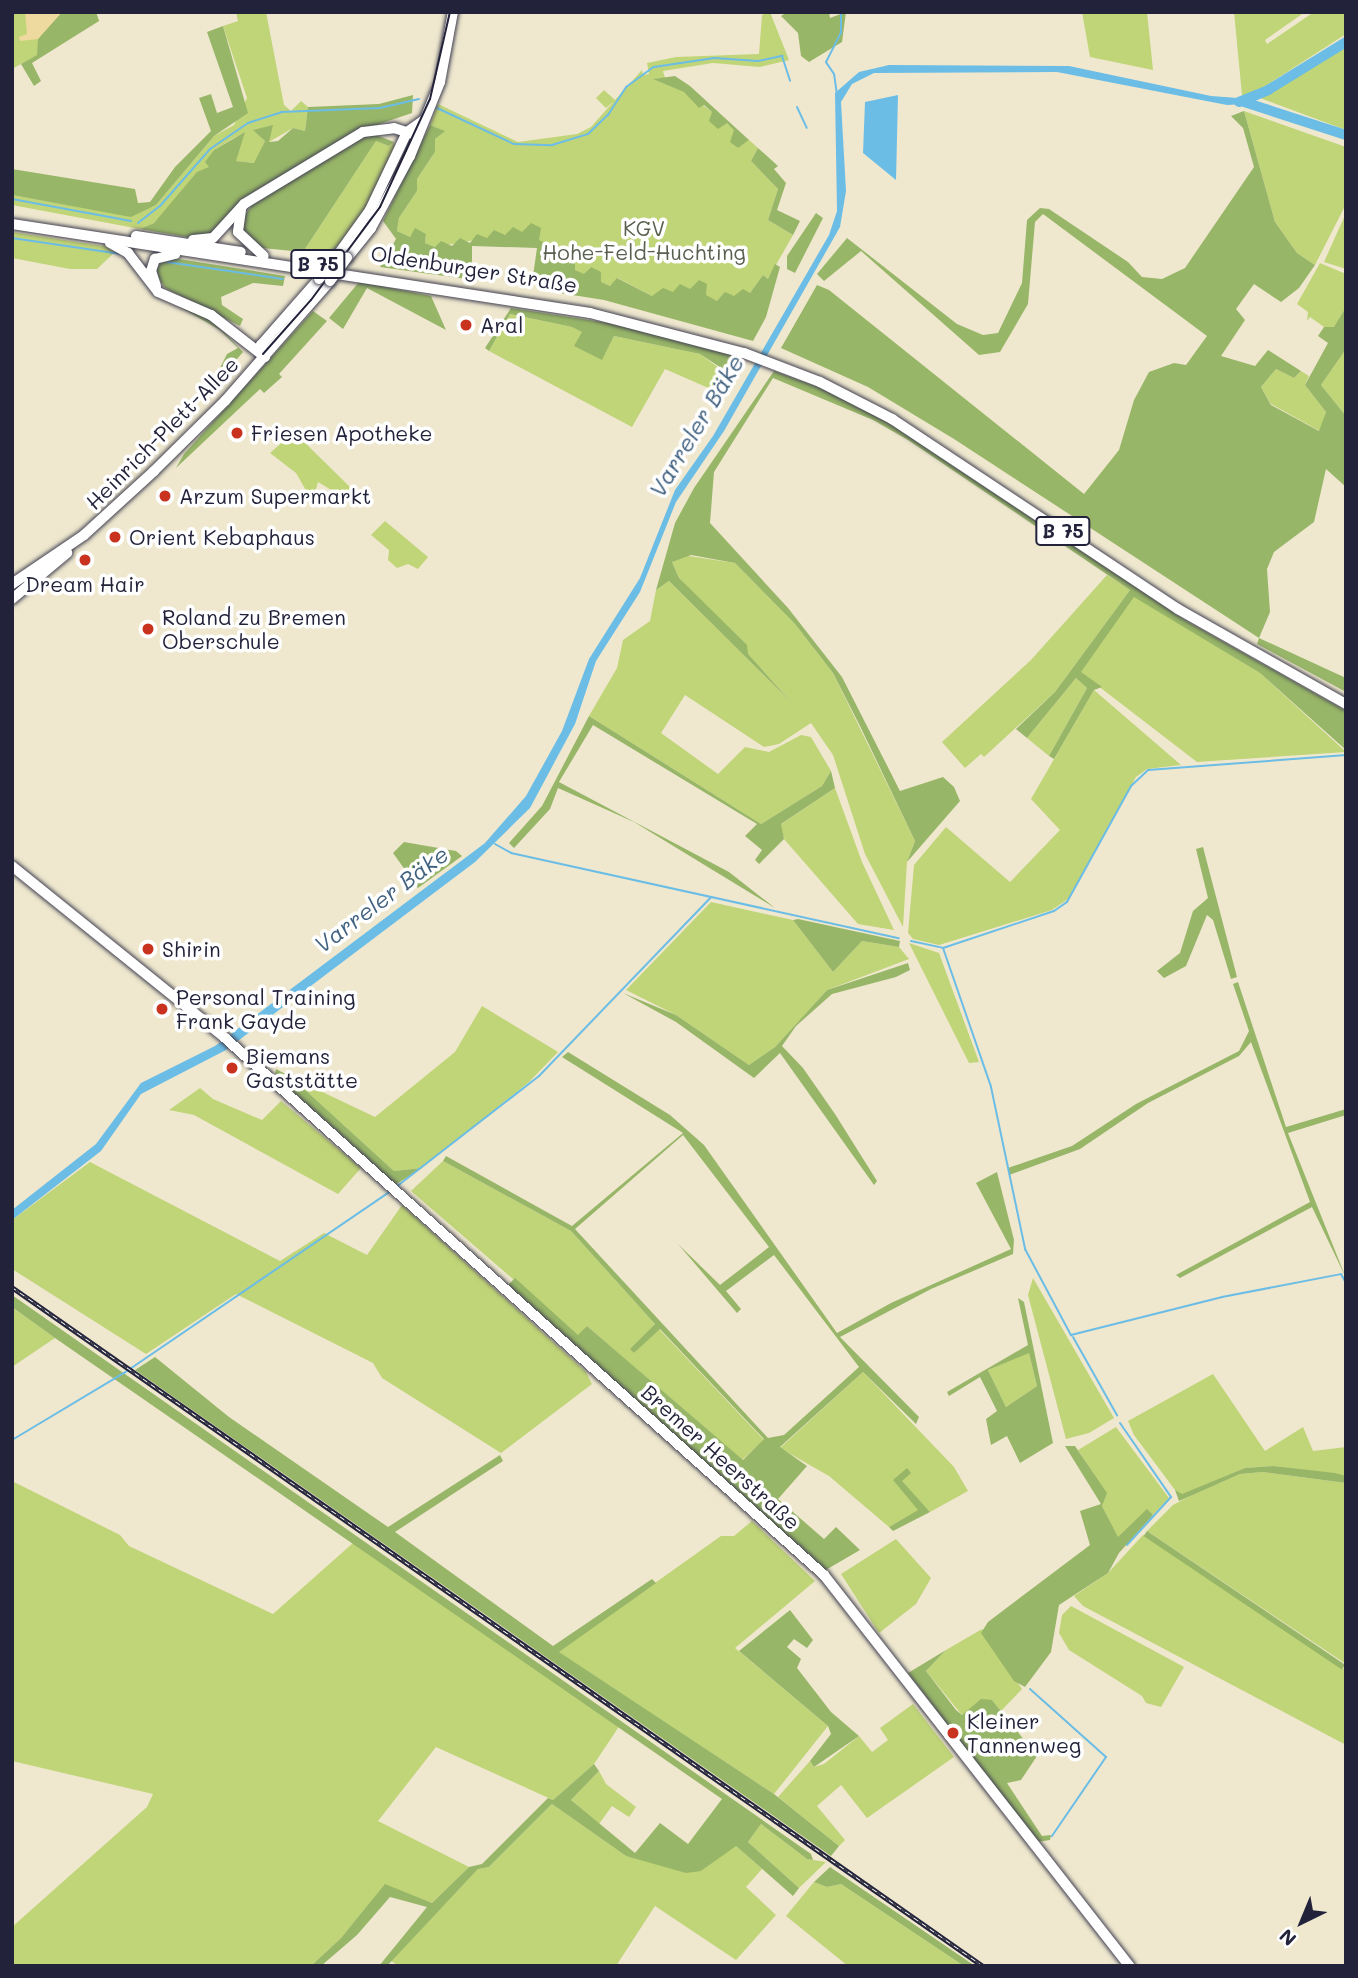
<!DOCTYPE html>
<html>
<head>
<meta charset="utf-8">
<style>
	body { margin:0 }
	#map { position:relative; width:1358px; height:1978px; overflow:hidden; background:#efe8cf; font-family:Mali,sans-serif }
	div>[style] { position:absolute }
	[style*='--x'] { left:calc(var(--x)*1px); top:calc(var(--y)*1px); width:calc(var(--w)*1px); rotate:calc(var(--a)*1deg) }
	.green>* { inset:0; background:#c0d478 }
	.forest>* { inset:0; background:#98b668; transform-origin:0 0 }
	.sand>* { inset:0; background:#eeda9e }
	.water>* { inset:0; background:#6bbde6 }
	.stream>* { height:2px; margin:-1px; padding:0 1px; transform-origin:1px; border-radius:1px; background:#6bbde6 }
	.river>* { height:10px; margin:-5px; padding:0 5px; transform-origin:5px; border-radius:5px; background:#6bbde6 }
	.roads { filter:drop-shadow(0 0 2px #414051) drop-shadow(0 0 2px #414051) }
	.secondary>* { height:10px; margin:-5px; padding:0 5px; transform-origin:5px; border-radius:5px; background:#fff }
	.trunk>* { height:10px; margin:-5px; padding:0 5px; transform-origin:5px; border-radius:5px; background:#fff }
	.tram>* { height:2px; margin:-1px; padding:0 1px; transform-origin:1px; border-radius:1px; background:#22223b }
	.rail>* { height:4.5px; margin-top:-2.25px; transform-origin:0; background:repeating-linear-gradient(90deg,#fff 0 5px,#22223b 0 10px); box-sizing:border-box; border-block:2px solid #22223b }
	.bridges { filter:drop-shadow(0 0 2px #414051) drop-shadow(0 0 2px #414051) }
	.secondary-bridge>* { height:10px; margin:-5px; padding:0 5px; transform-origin:5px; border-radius:5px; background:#fff }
	.dots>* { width:19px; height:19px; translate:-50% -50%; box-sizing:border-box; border:4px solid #fff; border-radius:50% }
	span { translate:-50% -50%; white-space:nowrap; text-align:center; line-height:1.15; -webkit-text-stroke:7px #fff; paint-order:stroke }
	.shield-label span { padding:2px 5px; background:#fff; border:2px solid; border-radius:5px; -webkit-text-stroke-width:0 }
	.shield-label { font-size:19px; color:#22223b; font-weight:700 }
	.park-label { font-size:21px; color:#596050 }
	.street-label { font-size:21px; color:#22223b }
	.poi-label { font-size:21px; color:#22223b }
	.left { translate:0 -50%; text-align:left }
	.water-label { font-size:23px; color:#3f607f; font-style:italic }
	.frame { position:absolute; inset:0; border:14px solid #22223b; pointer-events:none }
	.north { position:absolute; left:1267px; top:1887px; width:70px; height:70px; -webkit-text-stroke:5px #fff; paint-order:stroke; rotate:223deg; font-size:19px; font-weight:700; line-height:28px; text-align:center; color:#22223b }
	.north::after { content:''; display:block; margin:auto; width:24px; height:32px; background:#22223b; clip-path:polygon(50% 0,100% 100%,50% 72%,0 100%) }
</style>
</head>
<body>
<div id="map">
	<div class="green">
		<div style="clip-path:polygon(12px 12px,96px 12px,99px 21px,12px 69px)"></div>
		<div style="clip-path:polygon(236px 12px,266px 12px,284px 105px,291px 111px,301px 101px,308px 107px,305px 131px,293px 128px,269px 142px,254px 129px,265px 141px,255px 163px,235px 161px,244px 133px,232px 139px,214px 150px,210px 167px,154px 223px,140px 229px,12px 205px,12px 195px,131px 216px,156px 205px,214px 136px,234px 125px,247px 98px,223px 26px,238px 21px)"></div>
		<div style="clip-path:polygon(770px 12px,789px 60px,760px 67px,713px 63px,663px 71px,665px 78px,654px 79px,685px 92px,727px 123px,735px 130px,737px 148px,749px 140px,758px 148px,751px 161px,778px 189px,768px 220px,793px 235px,768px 279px,763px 275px,750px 293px,717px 301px,690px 289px,652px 296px,618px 278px,610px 286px,600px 282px,591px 267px,584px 275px,575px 270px,575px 258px,565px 254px,558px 261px,548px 256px,522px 232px,435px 247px,425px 243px,426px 234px,415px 229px,410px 237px,397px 231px,399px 218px,417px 191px,417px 179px,435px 152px,435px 139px,444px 131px,430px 125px,438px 104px,518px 142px,577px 134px,591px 127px,614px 101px,606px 108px,596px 98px,604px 90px,615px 100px,642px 70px,643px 75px,649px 74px,647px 63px,676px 57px,759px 54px,762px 15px)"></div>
		<div style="clip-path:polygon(1082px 12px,1147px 12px,1153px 70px,1090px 57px)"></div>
		<div style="clip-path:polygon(1234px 12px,1305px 12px,1265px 40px,1267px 44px,1314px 12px,1346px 12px,1346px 34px,1250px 96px,1242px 95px)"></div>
		<div style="clip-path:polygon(1346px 45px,1346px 130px,1260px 98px)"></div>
		<div style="clip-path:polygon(1244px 111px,1346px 147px,1346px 204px,1315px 265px,1297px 253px,1275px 222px)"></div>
		<div style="clip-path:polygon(376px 141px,389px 146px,394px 142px,395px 147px,363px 213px,328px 258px,303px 252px)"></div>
		<div style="clip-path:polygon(1346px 213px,1346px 269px,1324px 262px)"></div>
		<div style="clip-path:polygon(12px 232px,109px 247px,116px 251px,97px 269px,70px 269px,12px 258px)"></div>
		<div style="clip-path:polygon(1320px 263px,1346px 274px,1346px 307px,1334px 328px,1324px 327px,1310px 317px,1307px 321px,1308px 312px,1297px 304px)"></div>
		<div style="clip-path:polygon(510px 314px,572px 327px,582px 331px,602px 359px,614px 336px,700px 354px,722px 370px,713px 390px,665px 369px,632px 427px,489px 351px)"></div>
		<div style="clip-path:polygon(1346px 349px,1346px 416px,1321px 385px)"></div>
		<div style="clip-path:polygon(1276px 369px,1294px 378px,1301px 371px,1309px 376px,1305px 385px,1326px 412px,1320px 431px,1271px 404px,1261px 387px)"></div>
		<div style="clip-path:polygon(294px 432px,352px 489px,343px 497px,318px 482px,314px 495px,307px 492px,296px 473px,270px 453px)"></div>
		<div style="clip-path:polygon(385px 521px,428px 557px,418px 569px,408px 564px,397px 568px,388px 560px,389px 550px,371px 535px)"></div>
		<div style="clip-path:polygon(682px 555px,735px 563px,795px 624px,833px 673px,915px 841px,907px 862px,903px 927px,865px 854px,833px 755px,811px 723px,779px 744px,764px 747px,685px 695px,661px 733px,718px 774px,745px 747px,769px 752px,801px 735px,811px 737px,831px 771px,822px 786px,761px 824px,589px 716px,617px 668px,623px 640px,650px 621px,656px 590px,669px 581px,791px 702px,679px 578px,672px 562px)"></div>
		<div style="clip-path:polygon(1107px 575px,1130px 590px,1055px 692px,984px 757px,981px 754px,965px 768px,942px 742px,1031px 660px)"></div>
		<div style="clip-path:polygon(1134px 596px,1260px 673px,1346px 752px,1197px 762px,1080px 672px)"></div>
		<div style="clip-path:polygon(1076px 678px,1087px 688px,1049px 756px,1027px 738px)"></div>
		<div style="clip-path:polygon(1094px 690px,1181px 765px,1147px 769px,1136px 777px,1068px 899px,1052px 910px,939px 945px,913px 939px,908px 933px,914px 865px,946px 827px,1010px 882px,1060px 830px,1031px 799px)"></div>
		<div style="clip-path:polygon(835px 788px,862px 862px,894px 930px,858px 924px,784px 839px,780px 825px)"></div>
		<div style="clip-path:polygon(711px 902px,793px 920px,833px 972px,862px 941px,899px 947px,909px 959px,827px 990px,775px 1047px,749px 1065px,676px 1015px,626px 990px)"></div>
		<div style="clip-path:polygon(909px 943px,939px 953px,979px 1062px,969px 1063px)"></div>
		<div style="clip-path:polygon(482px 1006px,558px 1052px,529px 1082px,422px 1168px,394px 1171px,291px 1077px,375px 1117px,455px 1052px)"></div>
		<div style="clip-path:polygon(200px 1088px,213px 1099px,262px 1120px,281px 1101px,361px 1168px,338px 1194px,194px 1115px,169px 1110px)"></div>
		<div style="clip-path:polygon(443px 1161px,571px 1231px,655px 1324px,631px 1349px,634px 1353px,659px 1329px,764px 1440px,742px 1460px,587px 1326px,579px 1336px,411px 1191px)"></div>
		<div style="clip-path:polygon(90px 1162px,280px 1261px,324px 1233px,367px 1255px,402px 1205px,586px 1372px,592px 1384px,501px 1453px,382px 1378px,373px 1363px,236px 1294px,146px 1354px,12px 1269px,12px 1220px)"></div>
		<div style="clip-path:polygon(1033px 1278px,1114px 1418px,1089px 1433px,1066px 1439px,1028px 1295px)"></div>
		<div style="clip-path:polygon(12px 1307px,55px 1338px,12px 1367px)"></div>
		<div style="clip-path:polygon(1029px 1352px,1037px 1386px,1006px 1407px,988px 1370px)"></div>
		<div style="clip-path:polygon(863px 1372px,954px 1467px,968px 1491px,930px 1512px,901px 1481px,894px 1480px,919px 1510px,889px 1527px,829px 1476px,780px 1448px)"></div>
		<div style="clip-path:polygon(1213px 1374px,1265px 1451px,1303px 1427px,1313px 1451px,1346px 1447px,1346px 1476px,1273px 1466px,1245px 1468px,1182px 1495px,1175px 1490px,1134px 1435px,1128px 1421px)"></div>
		<div style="clip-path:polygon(1116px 1427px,1169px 1498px,1153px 1515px,1147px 1510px,1118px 1538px,1102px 1506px,1106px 1493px,1078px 1450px)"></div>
		<div style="clip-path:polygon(1263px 1472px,1346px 1483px,1346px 1664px,1147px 1531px,1173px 1505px,1192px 1495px,1240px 1474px)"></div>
		<div style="clip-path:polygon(12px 1481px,120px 1535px,129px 1546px,273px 1614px,353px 1543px,620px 1725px,594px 1764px,553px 1800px,436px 1747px,378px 1821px,469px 1867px,432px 1903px,385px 1885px,341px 1938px,311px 1966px,12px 1966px,12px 1927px,147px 1807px,153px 1794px,12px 1761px)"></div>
		<div style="clip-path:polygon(752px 1521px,815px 1581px,735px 1648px,828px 1726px,774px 1794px,558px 1652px,721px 1536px,734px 1536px)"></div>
		<div style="clip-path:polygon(1143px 1535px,1346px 1670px,1346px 1745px,1083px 1606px,1074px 1596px,1108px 1573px)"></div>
		<div style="clip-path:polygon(896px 1539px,931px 1578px,916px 1604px,879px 1633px,841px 1574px)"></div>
		<div style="clip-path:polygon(1071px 1606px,1184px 1667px,1161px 1707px,1146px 1703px,1142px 1696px,1069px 1650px,1059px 1633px,1062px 1615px)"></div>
		<div style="clip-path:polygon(982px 1629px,1022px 1689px,1001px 1711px,992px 1700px,962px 1715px,926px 1671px,946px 1650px)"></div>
		<div style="clip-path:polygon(913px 1704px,954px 1757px,867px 1818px,841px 1785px,817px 1806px,845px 1840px,839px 1846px,778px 1797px,810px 1761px,814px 1767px,824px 1764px,859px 1736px,872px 1752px,888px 1740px,880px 1728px)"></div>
		<div style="clip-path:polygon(599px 1771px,606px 1784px,636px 1807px,629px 1817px,612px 1806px,599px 1824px,571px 1800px)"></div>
		<div style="clip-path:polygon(552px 1804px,626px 1856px,701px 1871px,735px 1845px,762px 1869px,746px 1887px,776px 1915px,736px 1960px,655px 1906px,616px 1966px,399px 1966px,391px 1961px,478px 1869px,489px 1867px)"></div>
		<div style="clip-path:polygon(761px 1824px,807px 1859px,826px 1862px,799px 1888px,748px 1842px)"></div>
		<div style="clip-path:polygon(814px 1882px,827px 1887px,841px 1884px,964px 1966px,848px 1966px,786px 1916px)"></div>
	</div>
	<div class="forest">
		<div style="clip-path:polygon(62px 12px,96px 12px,99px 21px,32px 63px,41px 81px,34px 86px,21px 64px,37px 55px,38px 39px)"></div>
		<div style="clip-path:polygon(787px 12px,829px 12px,830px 18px,846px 12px,842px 42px,809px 62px,801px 56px,798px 33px,781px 16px)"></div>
		<div style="clip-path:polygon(223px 26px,248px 113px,214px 136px,156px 205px,131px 217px,12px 195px,12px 169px,135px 189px,138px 203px,150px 202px,175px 167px,211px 131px,199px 98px,211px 94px,217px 113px,233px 107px,207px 32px)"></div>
		<div style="clip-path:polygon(675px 76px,690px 86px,749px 140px,738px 148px,730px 142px,734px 130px,727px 123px,718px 129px,709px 121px,712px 112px,704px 105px,699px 108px,684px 92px,653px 79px)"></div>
		<div style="clip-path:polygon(413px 95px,412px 113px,350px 134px,242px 199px,213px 233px,187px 237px,140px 229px,154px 223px,197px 172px,209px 167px,205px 162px,214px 150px,245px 132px,236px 161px,254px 163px,265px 141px,253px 130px,273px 125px,269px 142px,278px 141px,293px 128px,305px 131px,308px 107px,379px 104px)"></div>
		<div style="clip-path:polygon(1244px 111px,1275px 222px,1297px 253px,1315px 265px,1299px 288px,1281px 302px,1254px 284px,1236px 309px,1245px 320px,1221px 356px,1255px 366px,1268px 350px,1301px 371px,1294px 378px,1276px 369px,1261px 387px,1271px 405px,1319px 431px,1326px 412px,1305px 385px,1328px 343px,1318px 336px,1324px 327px,1334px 327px,1346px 307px,1346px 349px,1321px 385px,1346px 416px,1346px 487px,1326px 469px,1314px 522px,1274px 552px,1267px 569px,1270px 612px,1259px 638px,1346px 678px,1346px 692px,1257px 644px,1259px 638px,954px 439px,868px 387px,781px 348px,817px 285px,829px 290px,1084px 494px,1119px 450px,1134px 400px,1149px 372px,1174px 363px,1186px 365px,1207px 336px,1043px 214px,1035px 222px,1028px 304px,1000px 352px,979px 355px,861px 251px,824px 281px,817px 274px,847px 238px,957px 324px,983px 335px,998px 333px,1022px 283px,1027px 220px,1040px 208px,1049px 209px,1128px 262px,1142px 277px,1162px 279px,1185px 268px,1254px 167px,1243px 128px,1231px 116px)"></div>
		<div style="clip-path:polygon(430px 125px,445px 131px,435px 139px,435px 152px,417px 179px,417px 191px,399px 218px,397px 231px,410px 237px,415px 228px,426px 234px,425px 243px,435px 247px,441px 241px,452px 246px,460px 238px,470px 243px,477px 234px,487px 238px,494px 230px,505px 235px,513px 227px,522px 232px,531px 223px,541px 228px,539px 240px,549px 245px,549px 256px,558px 260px,565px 253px,575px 258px,575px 270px,584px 274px,591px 267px,601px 272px,601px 282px,610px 286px,617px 278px,652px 296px,663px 288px,673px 292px,680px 284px,690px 289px,699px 280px,707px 284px,706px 295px,717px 301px,725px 292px,734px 296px,743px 289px,750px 293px,763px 275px,768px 279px,775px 264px,780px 267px,766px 317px,753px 341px,604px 300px,541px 290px,533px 276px,537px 248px,472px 246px,472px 268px,481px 268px,481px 281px,380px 267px,396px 239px,383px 221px)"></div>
		<div style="clip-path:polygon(371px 133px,394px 142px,389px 146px,376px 141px,303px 252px,262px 248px,244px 235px,242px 219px,252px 205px)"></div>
		<div style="clip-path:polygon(758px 148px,778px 166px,774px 169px,786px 183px,777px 210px,800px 221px,793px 235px,768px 220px,778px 189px,751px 161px)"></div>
		<div style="clip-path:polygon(816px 213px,823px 218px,795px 273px,787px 269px,787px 256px)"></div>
		<div style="clip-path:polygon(166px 257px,285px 276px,283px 286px,253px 283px,221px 297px,222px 305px,243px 319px,240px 326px,165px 288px,154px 271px)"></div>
		<div style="clip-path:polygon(359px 282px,431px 296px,446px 330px,367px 288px,343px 329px,329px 318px)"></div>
		<div style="clip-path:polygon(171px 302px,212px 320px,243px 352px,207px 394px,227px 354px,238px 348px,220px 330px)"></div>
		<div style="clip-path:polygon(511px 308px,621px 325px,741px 357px,726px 371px,700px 354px,614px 336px,602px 360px,574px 346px,582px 332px,572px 327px,510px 314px,489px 351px,485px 348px)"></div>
		<div style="clip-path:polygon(313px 311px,327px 321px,279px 374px,282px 377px,264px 393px,260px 389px,176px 468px,184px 454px)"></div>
		<div style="clip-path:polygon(774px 371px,831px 392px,904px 431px,1183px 619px,1346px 711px,1346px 750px,1260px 673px,1134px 597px,1081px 672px,1102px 687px,1094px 690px,1054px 759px,1049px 756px,1087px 688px,1076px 678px,1027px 738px,1016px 729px,1055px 692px,1130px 590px,908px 440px,873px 420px,773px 378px,714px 472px,710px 523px,788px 608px,842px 677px,900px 791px,943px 777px,954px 787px,960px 801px,907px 862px,915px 841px,860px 726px,833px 673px,795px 624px,735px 563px,691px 555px,672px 562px,679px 578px,747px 645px,748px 654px,791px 702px,669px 581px,656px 590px,675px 523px,694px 488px)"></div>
		<div style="clip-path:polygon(589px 716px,761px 824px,822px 786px,831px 771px,835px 788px,781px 824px,784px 839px,759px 864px,755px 860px,762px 850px,745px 836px,757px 824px,593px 725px,559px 782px,729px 872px,775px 908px,634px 822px,558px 788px,550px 809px,514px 848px,509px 843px,542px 806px)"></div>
		<div style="clip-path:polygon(404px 842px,456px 851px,462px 856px,418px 888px,393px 853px)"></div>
		<div style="clip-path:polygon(1203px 847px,1237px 977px,1231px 979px,1213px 920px,1207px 915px,1186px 966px,1164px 978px,1157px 971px,1180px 953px,1193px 911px,1208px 898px,1196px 849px)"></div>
		<div style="clip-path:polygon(798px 919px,900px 941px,899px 947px,862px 941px,833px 972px,793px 920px)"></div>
		<div style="clip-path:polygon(908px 963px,910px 970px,896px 977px,832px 994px,796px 1026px,782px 1046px,803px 1068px,835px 1114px,877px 1181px,874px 1185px,780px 1053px,754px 1078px,676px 1022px,623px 993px,676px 1015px,749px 1065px,775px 1047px,827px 990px)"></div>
		<div style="clip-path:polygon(1238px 982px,1286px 1127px,1346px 1109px,1346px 1115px,1288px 1133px,1346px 1278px,1312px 1207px,1180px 1278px,1176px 1275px,1310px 1202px,1251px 1042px,1239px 1056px,1148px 1103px,1080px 1149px,1009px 1175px,1008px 1168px,1072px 1146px,1136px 1104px,1239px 1051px,1249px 1031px,1233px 984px)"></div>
		<div style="clip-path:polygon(evenodd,568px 1052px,670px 1115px,704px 1145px,837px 1333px,891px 1303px,1011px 1249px,976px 1183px,997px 1172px,1014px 1240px,1013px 1254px,931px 1289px,840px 1337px,919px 1417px,916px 1424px,863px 1372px,780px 1447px,807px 1466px,778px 1499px,824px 1539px,836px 1527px,860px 1550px,824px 1571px,508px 1285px,515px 1278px,578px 1335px,587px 1326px,743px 1460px,764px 1439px,660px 1329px,634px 1353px,630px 1349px,655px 1324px,571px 1231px,443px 1161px,446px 1156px,572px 1226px,683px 1133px,562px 1057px,568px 1052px,683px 1135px,769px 1247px,720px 1285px,678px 1244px,737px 1313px,741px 1309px,726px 1291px,774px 1255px,859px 1367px,784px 1435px,768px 1438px,575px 1229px,683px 1135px)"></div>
		<div style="clip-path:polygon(276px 1069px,291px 1077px,394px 1171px,422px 1168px,395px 1185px,275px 1075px)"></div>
		<div style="clip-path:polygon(12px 1295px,811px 1854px,813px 1860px,807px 1859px,761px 1824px,748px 1842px,799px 1888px,793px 1896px,736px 1846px,701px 1871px,686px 1873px,626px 1856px,552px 1804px,489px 1867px,478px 1869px,387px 1966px,379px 1966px,427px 1907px,390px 1897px,357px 1935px,321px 1966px,311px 1966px,341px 1938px,385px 1884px,432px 1903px,469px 1867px,482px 1864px,548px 1798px,553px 1800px,594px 1764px,599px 1771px,571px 1800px,635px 1853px,660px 1823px,688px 1844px,722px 1799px,55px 1338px,12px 1307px)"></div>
		<div style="clip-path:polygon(evenodd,1018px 1298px,1024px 1302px,1053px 1443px,1020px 1463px,1007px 1436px,991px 1445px,986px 1419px,997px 1411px,980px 1377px,949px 1396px,947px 1392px,1028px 1345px,1018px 1298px,1029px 1353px,1037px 1386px,1006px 1407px,988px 1370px,1029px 1353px)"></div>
		<div style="clip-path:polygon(155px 1357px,229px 1417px,388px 1527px,500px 1455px,503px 1461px,395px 1532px,553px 1646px,652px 1579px,656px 1583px,559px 1652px,774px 1794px,839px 1846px,831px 1856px,135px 1370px)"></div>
		<div style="clip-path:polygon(1065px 1446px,1075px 1446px,1107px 1493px,1102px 1506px,1118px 1537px,1147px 1509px,1153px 1515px,1119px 1553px,1108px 1573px,1059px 1605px,1051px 1652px,1025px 1687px,1014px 1681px,981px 1633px,988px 1622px,1090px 1545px,1080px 1511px,1101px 1504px)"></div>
		<div style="clip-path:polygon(1273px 1466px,1335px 1473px,1346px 1476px,1346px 1483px,1263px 1472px,1240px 1474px,1179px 1501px,1175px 1490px,1182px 1494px,1245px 1468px)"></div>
		<div style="clip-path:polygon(907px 1468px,911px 1473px,902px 1481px,930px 1512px,893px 1531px,889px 1527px,918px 1510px,893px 1480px)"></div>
		<div style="left:1147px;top:1531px;width:239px;height:6px;rotate:34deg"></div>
		<div style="clip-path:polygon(790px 1610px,813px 1640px,807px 1648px,794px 1639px,787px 1647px,801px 1659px,797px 1668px,831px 1712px,859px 1736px,814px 1767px,810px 1761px,831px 1734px,828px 1726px,739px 1651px)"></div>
		<div style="clip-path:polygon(946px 1650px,926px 1671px,956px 1710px,962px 1715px,981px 1699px,992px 1700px,1037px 1756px,1021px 1780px,1007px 1783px,1042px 1836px,1051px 1835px,1050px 1840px,1037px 1842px,908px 1673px)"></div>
		<div style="clip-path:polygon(830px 1867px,975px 1966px,964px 1966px,841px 1884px,827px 1887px,814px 1882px)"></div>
	</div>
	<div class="sand">
		<div style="clip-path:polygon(25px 12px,62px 12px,38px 39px,20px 41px,19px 37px,27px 34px)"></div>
	</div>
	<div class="water">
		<div style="clip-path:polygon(889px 65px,1069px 66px,1211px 96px,1251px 99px,1245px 104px,1227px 105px,1057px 72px,874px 73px,852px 84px,841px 102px,846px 191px,840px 227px,724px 431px,676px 502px,640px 592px,596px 661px,575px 724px,530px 808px,475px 862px,226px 1050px,141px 1094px,101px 1151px,12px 1220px,12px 1210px,96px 1144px,141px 1083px,215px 1046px,485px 843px,526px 796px,562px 731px,589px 659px,640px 578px,675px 490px,713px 436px,829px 235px,837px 211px,835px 93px,859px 72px)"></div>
		<div style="clip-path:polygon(898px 95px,896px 180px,863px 153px,865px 102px)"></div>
	</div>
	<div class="stream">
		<div style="--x:837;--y:95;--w:21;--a:-98"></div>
		<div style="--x:834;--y:74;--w:14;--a:-124"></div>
		<div style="--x:826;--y:62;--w:33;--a:-63"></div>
		<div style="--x:841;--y:33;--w:21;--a:-90"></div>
		<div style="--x:797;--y:107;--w:23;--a:65"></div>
		<div style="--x:437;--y:108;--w:85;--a:25.1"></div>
		<div style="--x:514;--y:144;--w:38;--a:2"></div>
		<div style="--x:552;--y:145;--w:38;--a:-17"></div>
		<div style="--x:588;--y:134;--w:28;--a:-44"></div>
		<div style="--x:608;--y:115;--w:33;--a:-57"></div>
		<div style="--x:626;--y:87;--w:34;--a:-36"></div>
		<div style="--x:654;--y:67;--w:61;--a:-8.5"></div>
		<div style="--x:714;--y:58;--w:44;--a:3.9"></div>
		<div style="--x:758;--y:61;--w:25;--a:-12"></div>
		<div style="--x:782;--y:56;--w:26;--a:72"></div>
		<div style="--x:12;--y:199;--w:121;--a:10.5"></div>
		<div style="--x:138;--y:223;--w:28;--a:-38"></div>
		<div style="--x:160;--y:206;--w:76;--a:-48.7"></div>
		<div style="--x:210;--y:149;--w:46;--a:-34.4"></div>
		<div style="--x:248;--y:123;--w:35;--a:-18"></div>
		<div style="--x:281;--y:112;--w:99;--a:-2.3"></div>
		<div style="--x:380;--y:108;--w:40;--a:-13"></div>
		<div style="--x:12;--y:238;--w:110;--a:8.4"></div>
		<div style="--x:167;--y:262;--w:117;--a:8.3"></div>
		<div style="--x:495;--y:844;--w:18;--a:29"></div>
		<div style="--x:511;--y:853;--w:397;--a:12.4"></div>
		<div style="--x:911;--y:941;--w:33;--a:12"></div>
		<div style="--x:943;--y:948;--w:117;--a:-18.4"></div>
		<div style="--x:1054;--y:911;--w:16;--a:-35"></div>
		<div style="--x:1067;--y:902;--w:132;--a:-61.1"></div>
		<div style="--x:1131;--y:786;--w:23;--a:-43"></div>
		<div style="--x:1148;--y:770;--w:199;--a:-4.3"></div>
		<div style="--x:943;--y:948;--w:147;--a:70.9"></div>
		<div style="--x:991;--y:1087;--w:166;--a:78.1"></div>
		<div style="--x:1025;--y:1249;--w:98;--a:61.9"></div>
		<div style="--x:1071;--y:1335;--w:156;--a:-14.1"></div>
		<div style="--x:1222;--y:1297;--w:121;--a:-10.9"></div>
		<div style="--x:1341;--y:1274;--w:10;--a:61"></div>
		<div style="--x:396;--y:1187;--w:181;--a:-37.8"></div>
		<div style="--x:539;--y:1076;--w:248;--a:-46.1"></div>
		<div style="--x:1073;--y:1337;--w:90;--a:60.6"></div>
		<div style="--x:1120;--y:1423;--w:90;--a:55.4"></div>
		<div style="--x:1171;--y:1497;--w:65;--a:132.5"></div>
		<div style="--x:12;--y:1440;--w:131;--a:-30.9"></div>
		<div style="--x:124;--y:1373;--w:321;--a:-34.3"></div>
		<div style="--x:1030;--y:1689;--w:102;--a:41.8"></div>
		<div style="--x:1106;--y:1757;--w:96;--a:124.4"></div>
	</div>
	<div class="river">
		<div style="--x:1239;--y:102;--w:31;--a:-22"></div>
		<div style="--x:1268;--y:90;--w:92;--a:-31.6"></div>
		<div style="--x:1244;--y:102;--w:107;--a:17.9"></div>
	</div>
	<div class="roads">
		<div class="secondary">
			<div style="--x:337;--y:256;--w:57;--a:-54.3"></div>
			<div style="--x:370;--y:210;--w:86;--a:-64.6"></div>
			<div style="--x:407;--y:132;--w:21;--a:-35"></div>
			<div style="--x:347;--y:258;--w:38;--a:-51"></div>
			<div style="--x:371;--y:228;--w:82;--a:-61.6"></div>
			<div style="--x:410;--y:156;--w:80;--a:-67.9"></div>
			<div style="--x:440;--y:82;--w:71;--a:-79.5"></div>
			<div style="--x:265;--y:357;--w:13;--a:-108"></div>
			<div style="--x:261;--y:345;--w:88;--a:-48.7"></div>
			<div style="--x:12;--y:584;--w:87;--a:-34.2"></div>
			<div style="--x:84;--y:535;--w:95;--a:-42.4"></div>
			<div style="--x:154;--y:471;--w:100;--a:-44.6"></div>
			<div style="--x:225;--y:401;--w:159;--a:-48.8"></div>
			<div style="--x:12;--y:599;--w:72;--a:-39.9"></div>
			<div style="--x:12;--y:866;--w:274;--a:38.9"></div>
			<div style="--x:225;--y:1038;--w:804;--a:41.88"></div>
			<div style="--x:824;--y:1575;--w:497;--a:52"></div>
		</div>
		<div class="trunk">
			<div style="--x:241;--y:210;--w:22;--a:98"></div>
			<div style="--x:238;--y:232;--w:35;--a:43"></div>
			<div style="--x:12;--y:224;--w:585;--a:8.75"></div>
			<div style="--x:590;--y:313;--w:159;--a:14.6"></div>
			<div style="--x:744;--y:353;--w:81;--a:20.9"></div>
			<div style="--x:820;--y:382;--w:81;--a:27.2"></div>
			<div style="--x:892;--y:419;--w:343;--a:33.6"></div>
			<div style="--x:1178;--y:609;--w:193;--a:29.5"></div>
			<div style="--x:136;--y:236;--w:106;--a:8.7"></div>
			<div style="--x:193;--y:240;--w:20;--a:-6"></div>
			<div style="--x:213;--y:238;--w:46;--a:-47.6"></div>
			<div style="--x:244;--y:204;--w:139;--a:-31.2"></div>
			<div style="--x:363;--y:132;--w:31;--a:-7"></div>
			<div style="--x:394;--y:128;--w:25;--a:18"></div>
			<div style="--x:110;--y:243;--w:21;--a:29"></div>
			<div style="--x:128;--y:253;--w:49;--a:52.4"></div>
			<div style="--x:158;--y:292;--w:58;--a:23.5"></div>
			<div style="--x:211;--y:315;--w:68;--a:37.9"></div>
			<div style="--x:156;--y:286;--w:16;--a:-108"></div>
			<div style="--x:151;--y:271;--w:13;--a:-72"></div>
			<div style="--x:155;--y:259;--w:21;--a:-14"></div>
		</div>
	</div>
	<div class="tram">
		<div style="--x:263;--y:354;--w:72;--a:-48.4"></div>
		<div style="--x:311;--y:300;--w:116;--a:-53.4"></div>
		<div style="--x:380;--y:207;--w:119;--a:-65.2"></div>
		<div style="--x:430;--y:99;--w:89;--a:-77.1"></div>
	</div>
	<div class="rail">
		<div style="--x:12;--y:1287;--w:1185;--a:34.96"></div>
	</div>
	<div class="bridges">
		<div class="secondary-bridge">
			<div style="--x:319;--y:279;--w:29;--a:-52"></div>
			<div style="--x:330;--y:281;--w:29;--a:-54"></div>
		</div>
	</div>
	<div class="dots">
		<div style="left:466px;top:325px;background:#c8321e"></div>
		<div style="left:237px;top:433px;background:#c8321e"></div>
		<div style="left:165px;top:496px;background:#c8321e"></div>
		<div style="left:115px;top:537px;background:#c8321e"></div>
		<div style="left:85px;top:560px;background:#c8321e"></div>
		<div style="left:148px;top:629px;background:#c8321e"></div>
		<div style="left:148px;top:949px;background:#c8321e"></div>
		<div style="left:162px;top:1009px;background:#c8321e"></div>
		<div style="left:232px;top:1068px;background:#c8321e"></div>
		<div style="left:953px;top:1733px;background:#c8321e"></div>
	</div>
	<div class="shield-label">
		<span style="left:318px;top:264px">B 75</span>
		<span style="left:1063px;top:531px">B 75</span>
	</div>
	<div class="park-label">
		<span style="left:644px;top:240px">KGV<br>Hohe-Feld-Huchting</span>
	</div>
	<div class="street-label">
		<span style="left:474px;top:269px;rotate:9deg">Oldenburger Straße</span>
		<span style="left:162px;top:433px;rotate:-45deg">Heinrich-Plett-Allee</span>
		<span style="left:721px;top:1457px;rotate:42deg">Bremer Heerstraße</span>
	</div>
	<div class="poi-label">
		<span class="left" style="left:480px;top:325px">Aral</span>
		<span class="left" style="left:251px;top:433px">Friesen Apotheke</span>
		<span class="left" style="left:179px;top:496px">Arzum Supermarkt</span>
		<span class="left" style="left:129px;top:537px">Orient Kebaphaus</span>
		<span style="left:85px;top:584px">Dream Hair</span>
		<span class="left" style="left:162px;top:629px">Roland zu Bremen<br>Oberschule</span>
		<span class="left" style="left:162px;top:949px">Shirin</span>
		<span class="left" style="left:176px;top:1009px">Personal Training<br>Frank Gayde</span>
		<span class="left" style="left:246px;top:1068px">Biemans<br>Gaststätte</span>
		<span class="left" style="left:967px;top:1733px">Kleiner<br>Tannenweg</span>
	</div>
	<div class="water-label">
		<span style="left:696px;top:426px;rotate:-59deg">Varreler Bäke</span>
		<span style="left:381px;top:899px;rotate:-37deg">Varreler Bäke</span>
	</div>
	<div class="frame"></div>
	<div class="north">N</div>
</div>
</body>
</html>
